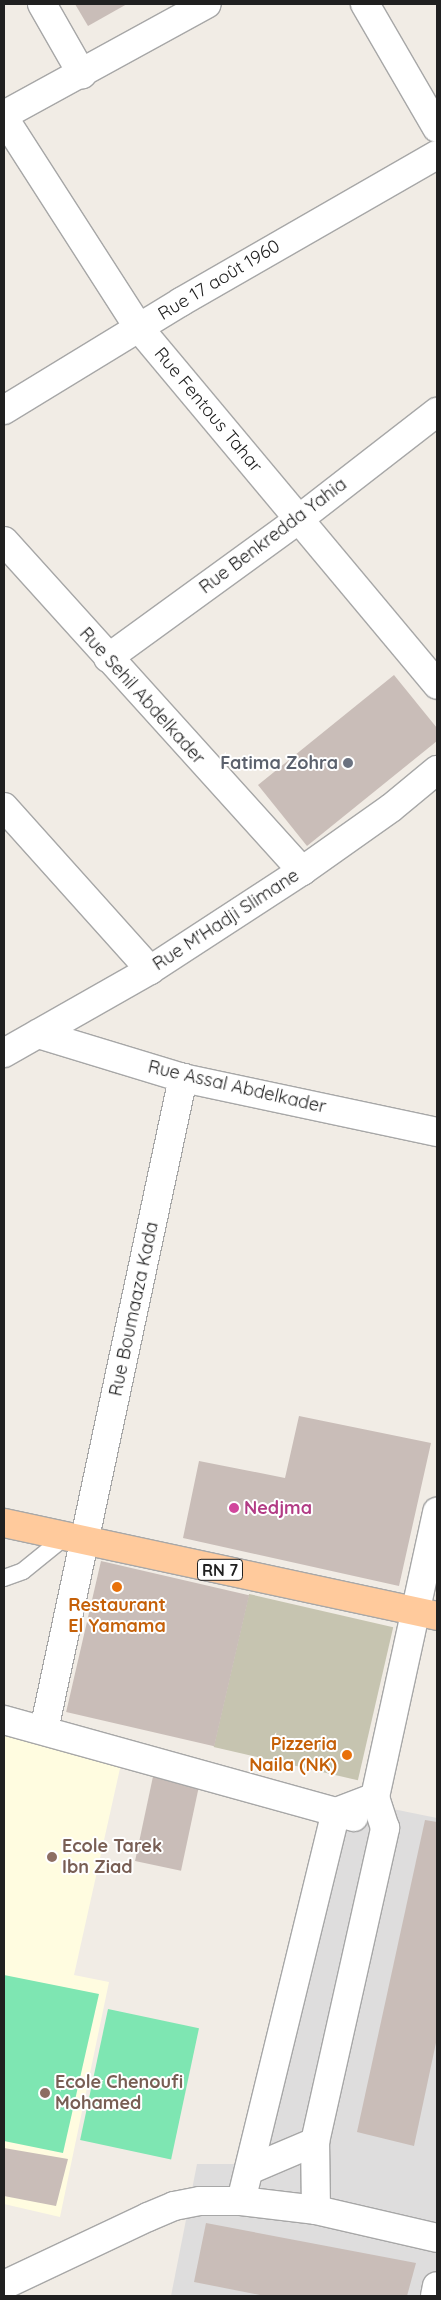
<!DOCTYPE html>
<html>
<head>
<meta charset="utf-8">
<style>
	body { margin:0 }
	#map { position:relative; width:441px; height:2300px; overflow:hidden; background:#f1ece5; font-family:Quicksand,sans-serif }
	div>[style] { position:absolute }
	[style*='--x'] { left:calc(var(--x)*1px); top:calc(var(--y)*1px); width:calc(var(--w)*1px); rotate:calc(var(--a)*1deg) }
	.residential>* { inset:0; background:#dedddd }
	.education>* { inset:0; background:#fffce0 }
	.construction>* { inset:0; background:#c6c4b0; transform-origin:0 0 }
	.pitch>* { inset:0; background:#7ee6b2; transform-origin:0 0 }
	.building>* { inset:0; background:#c9bdb8; transform-origin:0 0 }
	.roads { filter:drop-shadow(1px 0 #a7a7a7) drop-shadow(-1px 0 #a7a7a7) drop-shadow(0 1px #a7a7a7) drop-shadow(0 -1px #a7a7a7) }
	.service>* { height:16px; margin:-8px; padding:0 8px; transform-origin:8px; border-radius:8px; background:#fff }
	.minor>* { height:28px; margin:-14px; padding:0 14px; transform-origin:14px; border-radius:14px; background:#fff }
	.primary>* { height:28px; margin:-14px; padding:0 14px; transform-origin:14px; border-radius:14px; background:#ffca9c }
	.dots>* { width:14px; height:14px; translate:-50% -50%; box-sizing:border-box; border:2px solid #fff; border-radius:50% }
	span { translate:-50% -50%; white-space:nowrap; text-align:center; line-height:1.15; -webkit-text-stroke:4px #fff; paint-order:stroke }
	.shield-label span { padding:1px 4px; background:#fff; border:1px solid; border-radius:4px; -webkit-text-stroke-width:0 }
	.shield-label { font-size:16px; color:#202020; font-weight:700 }
	.street-label { font-size:18px; color:#202020 }
	.worship-label { font-size:18px; color:#5b616d; font-weight:700 }
	.right { translate:-100% -50%; text-align:right }
	.hotel-label { font-size:18px; color:#b23c85; font-weight:700 }
	.left { translate:0 -50%; text-align:left }
	.food-label { font-size:18px; color:#c56008; font-weight:700 }
	.education-label { font-size:18px; color:#785e54; font-weight:700 }
	.frame { position:absolute; inset:0; border:5px solid #202020; pointer-events:none }
</style>
</head>
<body>
<div id="map">
	<div class="residential">
		<div style="clip-path:polygon(334px 1797px,437px 1818px,437px 2296px,171px 2296px,197px 2164px,257px 2164px)"></div>
	</div>
	<div class="education">
		<div style="clip-path:polygon(4px 1729px,123px 1755px,74px 1975px,109px 1982px,60px 2217px,4px 2204px)"></div>
	</div>
	<div class="construction">
		<div style="left:249px;top:1594px;width:148px;height:157px;rotate:13deg"></div>
	</div>
	<div class="pitch">
		<div style="clip-path:polygon(4px 1975px,99px 1994px,63px 2153px,4px 2141px)"></div>
		<div style="left:108px;top:2009px;width:93px;height:134px;rotate:12deg"></div>
	</div>
	<div class="building">
		<div style="clip-path:polygon(75px 4px,127px 4px,88px 26px)"></div>
		<div style="clip-path:polygon(394px 675px,437px 728px,437px 741px,307px 846px,258px 785px)"></div>
		<div style="clip-path:polygon(299px 1416px,431px 1443px,399px 1586px,183px 1538px,199px 1461px,285px 1478px)"></div>
		<div style="left:101px;top:1561px;width:152px;height:155px;rotate:13deg"></div>
		<div style="left:155px;top:1767px;width:47px;height:96px;rotate:12deg"></div>
		<div style="clip-path:polygon(425px 1820px,437px 1822px,437px 2038px,414px 2146px,357px 2132px)"></div>
		<div style="clip-path:polygon(4px 2148px,68px 2159px,56px 2206px,4px 2196px)"></div>
		<div style="clip-path:polygon(206px 2223px,416px 2263px,407px 2296px,265px 2296px,194px 2282px)"></div>
	</div>
	<div class="roads">
		<div class="service">
			<div style="--x:4;--y:1578;--w:20;--a:-20"></div>
			<div style="--x:23;--y:1571;--w:54;--a:-39"></div>
		</div>
		<div class="minor">
			<div style="--x:42;--y:4;--w:81;--a:60.3"></div>
			<div style="--x:365;--y:4;--w:143;--a:59.9"></div>
			<div style="--x:4;--y:115;--w:231;--a:-28.7"></div>
			<div style="--x:4;--y:118;--w:250;--a:57.3"></div>
			<div style="--x:139;--y:328;--w:465;--a:50.1"></div>
			<div style="--x:4;--y:410;--w:207;--a:-31.4"></div>
			<div style="--x:181;--y:302;--w:295;--a:-29.9"></div>
			<div style="--x:4;--y:541;--w:445;--a:47.9"></div>
			<div style="--x:108;--y:658;--w:236;--a:-36"></div>
			<div style="--x:299;--y:519;--w:175;--a:-37.8"></div>
			<div style="--x:4;--y:807;--w:219;--a:48.1"></div>
			<div style="--x:38;--y:1034;--w:152;--a:16.9"></div>
			<div style="--x:183;--y:1078;--w:260;--a:12"></div>
			<div style="--x:4;--y:1053;--w:168;--a:-29.6"></div>
			<div style="--x:150;--y:970;--w:181;--a:-33.1"></div>
			<div style="--x:302;--y:871;--w:109;--a:-35.3"></div>
			<div style="--x:391;--y:808;--w:60;--a:-39.6"></div>
			<div style="--x:4;--y:1720;--w:363;--a:15.5"></div>
			<div style="--x:44;--y:1730;--w:667;--a:-77.97"></div>
			<div style="--x:249;--y:2170;--w:72;--a:-23"></div>
			<div style="--x:241;--y:2201;--w:400;--a:-76.3"></div>
			<div style="--x:336;--y:1812;--w:42;--a:-21"></div>
			<div style="--x:316;--y:2210;--w:68;--a:-90.8"></div>
			<div style="--x:315;--y:2142;--w:322;--a:-77.4"></div>
			<div style="--x:385;--y:1828;--w:33;--a:-108"></div>
			<div style="--x:375;--y:1797;--w:292;--a:-77.7"></div>
			<div style="--x:4;--y:2285;--w:159;--a:-25.3"></div>
			<div style="--x:148;--y:2217;--w:28;--a:-23"></div>
			<div style="--x:174;--y:2206;--w:26;--a:-11"></div>
			<div style="--x:200;--y:2201;--w:41;--a:0"></div>
			<div style="--x:241;--y:2201;--w:76;--a:6.8"></div>
			<div style="--x:316;--y:2210;--w:124;--a:13"></div>
			<div style="--x:435;--y:2296;--w:10;--a:-79"></div>
		</div>
		<div class="primary">
			<div style="--x:4;--y:1523;--w:443;--a:12.1"></div>
		</div>
	</div>
	<div class="dots">
		<div style="left:348px;top:763px;background:#6b7280"></div>
		<div style="left:234px;top:1508px;background:#d1479c"></div>
		<div style="left:117px;top:1587px;background:#e8710a"></div>
		<div style="left:347px;top:1755px;background:#e8710a"></div>
		<div style="left:52px;top:1857px;background:#8d6e63"></div>
		<div style="left:45px;top:2093px;background:#8d6e63"></div>
	</div>
	<div class="shield-label">
		<span style="left:220px;top:1570px">RN 7</span>
	</div>
	<div class="street-label">
		<span style="left:219px;top:280px;rotate:-31deg">Rue 17 août 1960</span>
		<span style="left:208px;top:410px;rotate:50deg">Rue Fentous Tahar</span>
		<span style="left:273px;top:536px;rotate:-37deg">Rue Benkredda Yahia</span>
		<span style="left:142px;top:696px;rotate:48deg">Rue Sehil Abdelkader</span>
		<span style="left:226px;top:920px;rotate:-33deg">Rue M'Hadji Slimane</span>
		<span style="left:237px;top:1087px;rotate:13deg">Rue Assal Abdelkader</span>
		<span style="left:134px;top:1309px;rotate:-78deg">Rue Boumaaza Kada</span>
	</div>
	<div class="worship-label">
		<span class="right" style="left:338px;top:763px">Fatima Zohra</span>
	</div>
	<div class="hotel-label">
		<span class="left" style="left:244px;top:1508px">Nedjma</span>
	</div>
	<div class="food-label">
		<span style="left:117px;top:1616px">Restaurant<br>El Yamama</span>
		<span class="right" style="left:337px;top:1755px">Pizzeria<br>Naila (NK)</span>
	</div>
	<div class="education-label">
		<span class="left" style="left:62px;top:1857px">Ecole Tarek<br>Ibn Ziad</span>
		<span class="left" style="left:55px;top:2093px">Ecole Chenoufi<br>Mohamed</span>
	</div>
	<div class="frame"></div>
</div>
</body>
</html>
